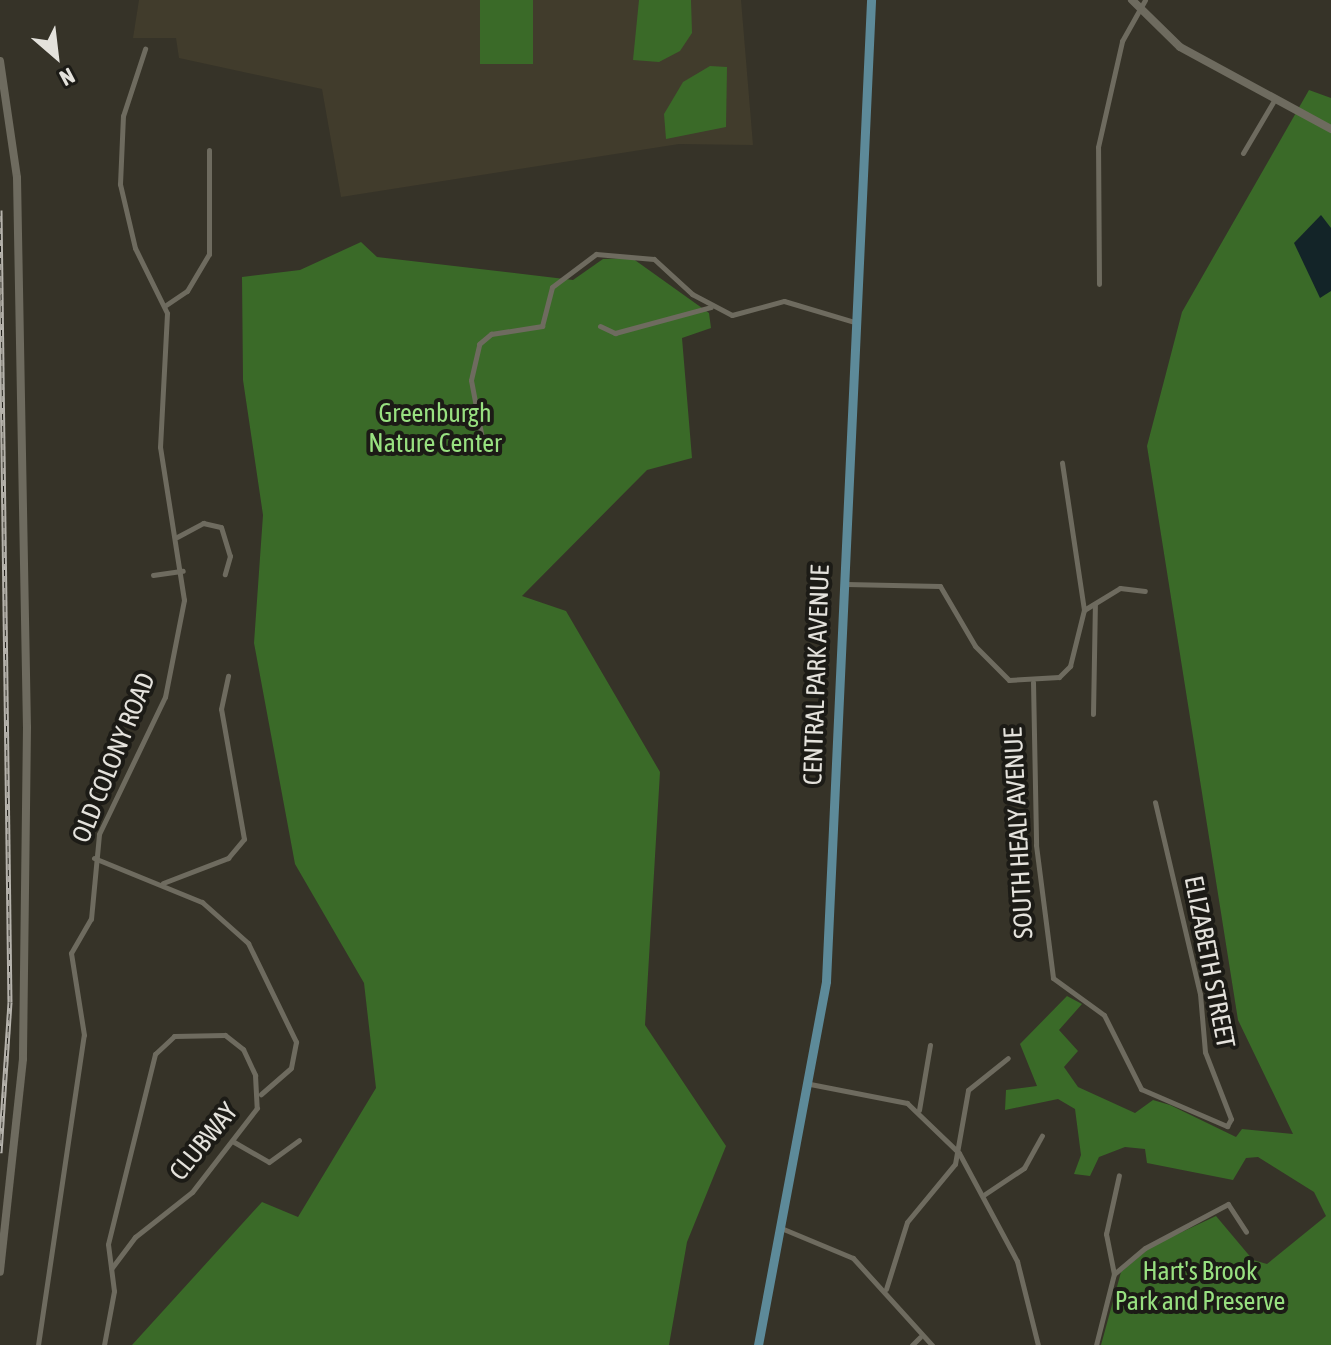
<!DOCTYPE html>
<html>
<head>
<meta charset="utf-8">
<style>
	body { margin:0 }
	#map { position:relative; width:1331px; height:1345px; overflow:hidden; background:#363328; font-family:"Asap Condensed",sans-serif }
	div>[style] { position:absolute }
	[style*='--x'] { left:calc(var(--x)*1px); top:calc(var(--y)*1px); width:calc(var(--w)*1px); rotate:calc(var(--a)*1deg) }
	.built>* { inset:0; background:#413c2c }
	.green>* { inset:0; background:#3a6a28; transform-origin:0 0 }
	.water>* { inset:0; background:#132428 }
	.street>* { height:5px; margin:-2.5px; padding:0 2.5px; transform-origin:2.5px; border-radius:2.5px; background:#6e6b5f }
	.secondary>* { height:8px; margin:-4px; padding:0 4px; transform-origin:4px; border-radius:4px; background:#6e6b5f }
	.primary>* { height:9px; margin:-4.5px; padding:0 4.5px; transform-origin:4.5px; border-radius:4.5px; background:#5d8a99 }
	.rail>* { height:5px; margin-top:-2.5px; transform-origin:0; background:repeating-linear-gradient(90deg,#1c1b16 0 6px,#b6b3ac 0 12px); box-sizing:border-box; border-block:2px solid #b6b3ac }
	span { translate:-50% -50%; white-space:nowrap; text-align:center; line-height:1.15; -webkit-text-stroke:8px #1c1b16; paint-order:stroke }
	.park-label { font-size:26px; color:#98e080 }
	.street-label { font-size:26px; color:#e4e2dc }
	.north { position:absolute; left:16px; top:16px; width:80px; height:80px; -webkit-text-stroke:6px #1c1b16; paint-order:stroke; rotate:152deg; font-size:22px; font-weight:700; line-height:32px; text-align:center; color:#e4e2dc }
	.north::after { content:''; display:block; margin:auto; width:28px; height:36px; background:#e4e2dc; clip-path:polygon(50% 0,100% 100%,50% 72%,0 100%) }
</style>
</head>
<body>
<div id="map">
	<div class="built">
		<div style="clip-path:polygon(139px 0,741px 0,753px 145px,679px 144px,341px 197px,322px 89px,179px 58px,176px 38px,133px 38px)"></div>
	</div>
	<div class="green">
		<div style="left:480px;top:0;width:53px;height:64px"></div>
		<div style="clip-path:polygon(639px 0,691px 0,692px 33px,680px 51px,659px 62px,633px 60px)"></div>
		<div style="clip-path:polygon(710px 66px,727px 67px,726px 127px,666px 139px,664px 114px,683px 82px)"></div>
		<div style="clip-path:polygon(1309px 90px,1331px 98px,1331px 1345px,1101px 1345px,1121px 1272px,1152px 1246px,1216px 1216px,1253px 1260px,1267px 1264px,1326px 1216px,1314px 1192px,1258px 1157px,1246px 1158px,1233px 1180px,1147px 1163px,1145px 1149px,1125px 1147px,1099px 1157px,1090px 1176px,1074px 1174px,1081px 1155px,1075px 1109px,1058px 1099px,1005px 1110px,1006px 1090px,1037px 1086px,1020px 1044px,1067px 996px,1082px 1004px,1059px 1030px,1078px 1051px,1064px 1067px,1078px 1087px,1135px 1113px,1153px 1100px,1170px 1105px,1236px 1137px,1242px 1129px,1293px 1134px,1238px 1020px,1147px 446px,1182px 312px)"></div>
		<div style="clip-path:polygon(361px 242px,377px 257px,573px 280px,603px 259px,632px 258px,709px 313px,711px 328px,682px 338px,692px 458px,647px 470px,522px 596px,566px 611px,660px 772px,645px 1025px,726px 1146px,687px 1242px,669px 1345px,132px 1345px,262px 1202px,298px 1217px,376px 1088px,364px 983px,295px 864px,254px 643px,263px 515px,243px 380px,242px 277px,300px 270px)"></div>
	</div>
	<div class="water">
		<div style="clip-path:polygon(1321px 215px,1331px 228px,1331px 291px,1320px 298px,1294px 243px)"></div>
	</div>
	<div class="street">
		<div style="--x:1243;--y:153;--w:59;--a:-59.5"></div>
		<div style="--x:1099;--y:284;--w:137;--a:-90.4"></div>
		<div style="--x:1098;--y:147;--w:109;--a:-77.2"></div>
		<div style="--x:1122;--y:41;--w:47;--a:-60.7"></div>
		<div style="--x:166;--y:305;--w:25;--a:-34"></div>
		<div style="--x:187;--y:291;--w:43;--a:-59.3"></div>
		<div style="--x:209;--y:254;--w:104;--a:-90"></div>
		<div style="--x:600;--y:326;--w:17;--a:25"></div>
		<div style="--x:615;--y:333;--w:99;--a:-15.2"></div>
		<div style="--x:484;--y:449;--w:70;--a:-100.7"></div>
		<div style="--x:471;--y:380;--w:37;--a:-77"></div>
		<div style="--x:479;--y:344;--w:16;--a:-40"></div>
		<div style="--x:491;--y:334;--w:52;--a:-8.9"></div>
		<div style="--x:542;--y:326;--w:40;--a:-75.6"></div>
		<div style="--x:552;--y:287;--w:55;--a:-36.9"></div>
		<div style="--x:596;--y:254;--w:58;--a:4.9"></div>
		<div style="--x:654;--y:259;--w:52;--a:42.6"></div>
		<div style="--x:692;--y:294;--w:45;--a:27.7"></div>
		<div style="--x:732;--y:315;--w:54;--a:-15.1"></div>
		<div style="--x:784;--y:301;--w:73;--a:16.7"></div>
		<div style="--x:177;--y:537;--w:30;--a:-28"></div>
		<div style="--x:203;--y:523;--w:18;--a:13"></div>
		<div style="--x:221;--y:527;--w:30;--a:73"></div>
		<div style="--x:230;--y:556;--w:19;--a:106"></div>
		<div style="--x:153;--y:575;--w:30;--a:-8"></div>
		<div style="--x:846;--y:584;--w:94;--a:1.2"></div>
		<div style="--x:940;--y:586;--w:69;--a:59.7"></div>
		<div style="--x:975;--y:646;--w:48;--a:45"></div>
		<div style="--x:1009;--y:680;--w:50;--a:-3.4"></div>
		<div style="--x:1059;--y:677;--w:16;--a:-45"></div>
		<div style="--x:1070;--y:666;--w:58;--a:-76"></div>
		<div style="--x:1084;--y:610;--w:149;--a:-98.5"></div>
		<div style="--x:1084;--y:610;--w:42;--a:-31.4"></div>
		<div style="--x:1120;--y:588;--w:25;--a:7"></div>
		<div style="--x:1033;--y:682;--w:163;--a:88.9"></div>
		<div style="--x:1036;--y:845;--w:134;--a:82.7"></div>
		<div style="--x:1053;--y:978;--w:63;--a:36"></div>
		<div style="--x:1104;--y:1015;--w:83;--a:63.4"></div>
		<div style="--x:1141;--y:1089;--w:94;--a:23.3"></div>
		<div style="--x:1227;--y:1126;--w:8;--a:-60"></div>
		<div style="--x:1231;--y:1119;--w:72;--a:-111.2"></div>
		<div style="--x:1205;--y:1052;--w:58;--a:-94.9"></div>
		<div style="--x:1200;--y:994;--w:197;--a:-103.2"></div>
		<div style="--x:1093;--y:714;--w:110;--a:-89"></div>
		<div style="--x:94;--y:858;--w:117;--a:22.2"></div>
		<div style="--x:202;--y:902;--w:62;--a:41.7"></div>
		<div style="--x:248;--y:943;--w:110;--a:64.1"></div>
		<div style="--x:296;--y:1042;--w:26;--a:101"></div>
		<div style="--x:291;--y:1068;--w:40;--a:139"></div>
		<div style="--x:163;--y:883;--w:70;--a:-21"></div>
		<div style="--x:228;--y:858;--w:25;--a:-50"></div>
		<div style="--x:244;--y:839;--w:132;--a:-100"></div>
		<div style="--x:221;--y:709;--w:34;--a:-78"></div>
		<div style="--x:810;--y:1084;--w:99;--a:11.1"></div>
		<div style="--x:907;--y:1103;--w:72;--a:43.9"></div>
		<div style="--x:959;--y:1153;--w:123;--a:61.8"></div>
		<div style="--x:1017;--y:1261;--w:87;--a:76"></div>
		<div style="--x:919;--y:1110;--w:66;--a:-80.4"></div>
		<div style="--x:234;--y:1142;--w:40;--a:29.7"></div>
		<div style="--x:269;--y:1162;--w:37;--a:-36"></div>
		<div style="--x:985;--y:1194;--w:47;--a:-33.7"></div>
		<div style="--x:1024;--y:1168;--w:37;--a:-61"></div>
		<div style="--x:781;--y:1228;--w:78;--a:22.6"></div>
		<div style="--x:853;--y:1258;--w:118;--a:47.8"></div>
		<div style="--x:1114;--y:1274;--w:41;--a:-101.3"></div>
		<div style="--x:1106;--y:1234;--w:60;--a:-77.6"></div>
		<div style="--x:886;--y:1289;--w:70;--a:-72.6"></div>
		<div style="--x:907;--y:1222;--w:75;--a:-50.4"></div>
		<div style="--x:955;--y:1164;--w:75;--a:-80"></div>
		<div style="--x:968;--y:1090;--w:51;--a:-38.7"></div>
		<div style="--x:38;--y:1345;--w:313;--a:-81.6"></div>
		<div style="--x:84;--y:1035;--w:83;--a:-99"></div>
		<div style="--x:71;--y:953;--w:39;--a:-60"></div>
		<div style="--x:91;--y:919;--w:85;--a:-84.6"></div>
		<div style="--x:99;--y:834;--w:152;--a:-64.3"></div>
		<div style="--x:165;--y:697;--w:99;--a:-78.9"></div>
		<div style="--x:184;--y:600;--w:155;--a:-98.9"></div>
		<div style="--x:160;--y:447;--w:134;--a:-87"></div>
		<div style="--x:167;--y:313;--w:72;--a:-116.2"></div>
		<div style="--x:135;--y:248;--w:66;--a:-103.2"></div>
		<div style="--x:120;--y:184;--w:68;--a:-87.5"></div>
		<div style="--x:123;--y:116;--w:71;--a:-71.8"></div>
		<div style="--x:104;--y:1345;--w:55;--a:-79.5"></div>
		<div style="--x:114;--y:1291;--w:47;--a:-97.3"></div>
		<div style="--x:108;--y:1244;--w:196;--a:-76.1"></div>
		<div style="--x:155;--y:1054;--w:26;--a:-43"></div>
		<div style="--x:174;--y:1036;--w:51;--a:-1.1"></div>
		<div style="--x:225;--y:1035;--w:23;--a:38"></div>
		<div style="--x:243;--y:1049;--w:29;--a:65"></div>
		<div style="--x:255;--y:1075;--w:33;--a:87"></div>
		<div style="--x:257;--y:1108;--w:106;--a:127.7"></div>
		<div style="--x:192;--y:1192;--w:73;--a:141.7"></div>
		<div style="--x:135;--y:1237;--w:39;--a:127"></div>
		<div style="--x:912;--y:1345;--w:11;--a:-45"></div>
		<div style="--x:1096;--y:1345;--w:73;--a:-75.8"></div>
		<div style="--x:1114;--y:1274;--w:40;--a:-40"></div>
		<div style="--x:1145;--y:1248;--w:94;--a:-27.9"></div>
		<div style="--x:1228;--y:1204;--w:33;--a:57"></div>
	</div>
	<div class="secondary">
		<div style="--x:1132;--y:0;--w:67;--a:44.4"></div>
		<div style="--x:1180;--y:47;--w:172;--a:28.5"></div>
		<div style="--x:0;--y:61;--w:118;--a:81.7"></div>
		<div style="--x:17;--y:178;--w:549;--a:88.96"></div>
		<div style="--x:27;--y:727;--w:332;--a:90.7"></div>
		<div style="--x:23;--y:1059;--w:214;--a:96.2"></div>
	</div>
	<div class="primary">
		<div style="--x:758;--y:1345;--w:370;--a:-79.4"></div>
		<div style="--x:826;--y:981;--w:982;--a:-87.37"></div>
	</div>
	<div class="rail">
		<div style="--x:0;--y:210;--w:792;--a:89.28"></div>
		<div style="--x:10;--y:1002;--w:151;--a:93.8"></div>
	</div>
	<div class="park-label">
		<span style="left:435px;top:429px">Greenburgh<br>Nature Center</span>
		<span style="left:1200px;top:1287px">Hart's Brook<br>Park and Preserve</span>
	</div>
	<div class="street-label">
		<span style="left:817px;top:675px;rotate:-88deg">CENTRAL PARK AVENUE</span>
		<span style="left:114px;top:758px;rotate:-68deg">OLD COLONY ROAD</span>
		<span style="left:1019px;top:833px;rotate:-93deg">SOUTH HEALY AVENUE</span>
		<span style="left:1209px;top:962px;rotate:79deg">ELIZABETH STREET</span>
		<span style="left:204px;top:1142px;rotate:-51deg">CLUBWAY</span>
	</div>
	<div class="north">N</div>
</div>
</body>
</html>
